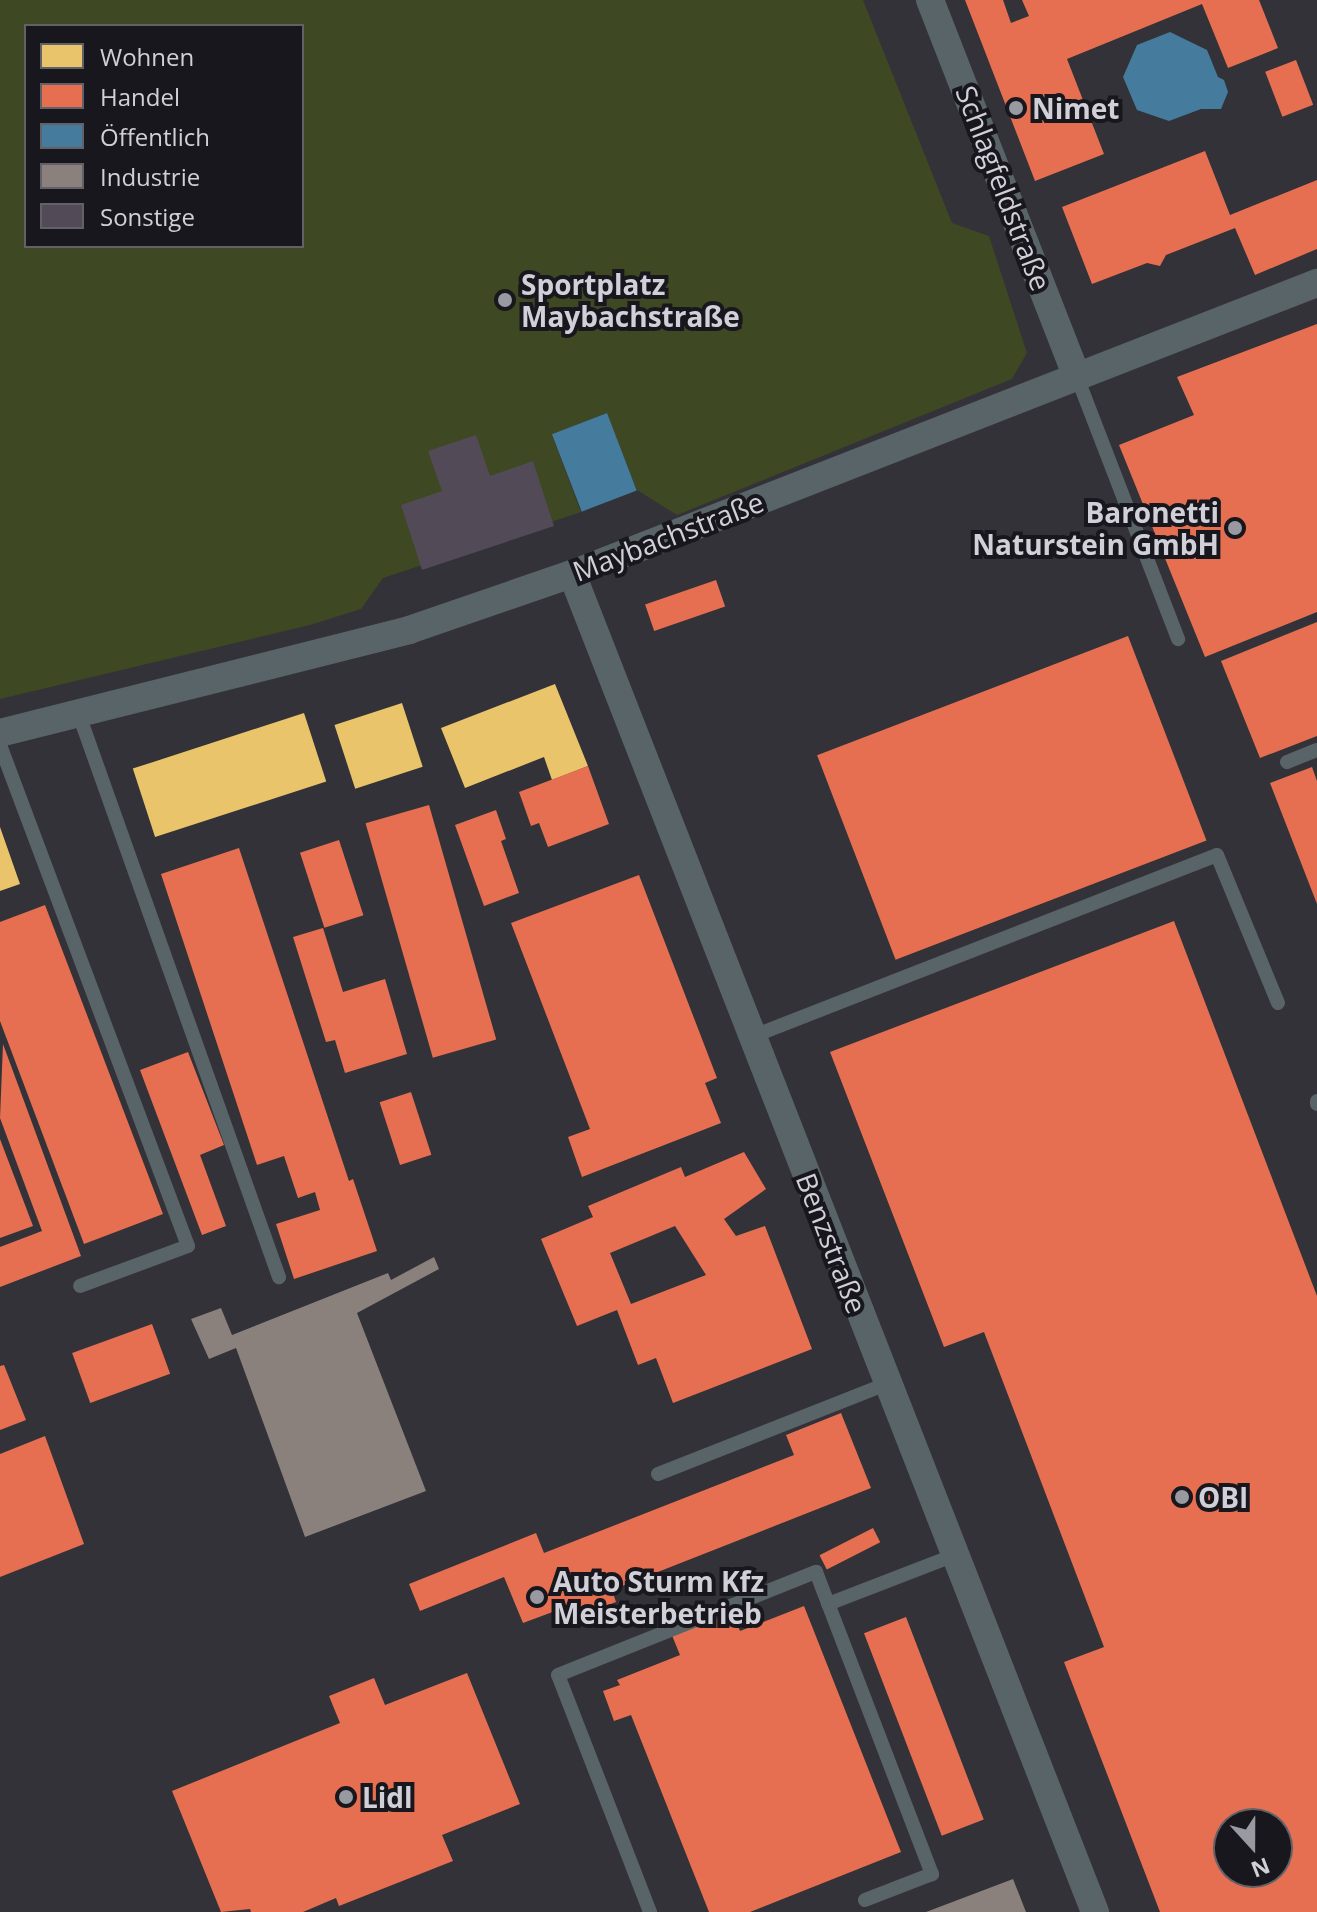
<!DOCTYPE html>
<html>
<head>
<meta charset="utf-8">
<style>
	body { margin:0 }
	#map { position:relative; width:1317px; height:1912px; overflow:hidden; background:#323238; font-family:"Open Sans",sans-serif }
	div>[style] { position:absolute }
	[style*='--x'] { left:calc(var(--x)*1px); top:calc(var(--y)*1px); width:calc(var(--w)*1px); rotate:calc(var(--a)*1deg) }
	.green>* { inset:0; background:#3e4822 }
	.homes>* { inset:0; background:#e9c46a; transform-origin:0 0 }
	.shops>* { inset:0; background:#e76f51; transform-origin:0 0 }
	.public>* { inset:0; background:#457b9d; transform-origin:0 0 }
	.industry>* { inset:0; background:#8a817c }
	.building>* { inset:0; background:#524a57 }
	.lane>* { height:14px; margin:-7px; padding:0 7px; transform-origin:7px; border-radius:7px; background:#596468 }
	.street>* { height:28px; margin:-14px; padding:0 14px; transform-origin:14px; border-radius:14px; background:#596468 }
	.dots>* { width:22px; height:22px; translate:-50% -50%; box-sizing:border-box; border:4px solid #18171d; border-radius:50% }
	span { translate:-50% -50%; white-space:nowrap; text-align:center; line-height:1.15; -webkit-text-stroke:8px #18171d; paint-order:stroke }
	.poi-label { font-size:28px; color:#d1d0d9; font-weight:700 }
	.left { translate:0 -50%; text-align:left }
	.right { translate:-100% -50%; text-align:right }
	.street-label { font-size:28px; color:#d1d0d9 }
	.legend { position:absolute; left:24px; top:24px; width:280px; height:224px; box-sizing:border-box; background:#18171d; border:2px solid #626168; margin:0; padding:10px 14px; list-style:none; font-size:24px; color:#d1d0d9 }
	.legend li { display:flex; align-items:center; gap:16px; height:40px }
	.legend b { width:40px; border:2px solid #626168 }
	.north { position:absolute; left:1213px; top:1808px; width:80px; height:80px; box-sizing:border-box; background:#18171d; border:2px solid #626168; border-radius:50%; rotate:159deg; font-size:22px; font-weight:700; line-height:32px; text-align:center; color:#d1d0d9 }
	.north::after { content:''; display:block; margin:auto; width:28px; height:36px; background:#9999a1; clip-path:polygon(50% 0,100% 100%,50% 72%,0 100%) }
</style>
</head>
<body>
<div id="map">
	<div class="green">
		<div style="clip-path:polygon(evenodd,0 0,863px 0,952px 223px,989px 236px,1027px 353px,1012px 379px,677px 515px,637px 490px,606px 413px,552px 435px,581px 512px,383px 578px,361px 609px,310px 625px,0 699px,0 0,26px 26px,302px 26px,302px 246px,26px 246px,26px 26px)"></div>
	</div>
	<div class="homes">
		<div style="clip-path:polygon(555px 684px,588px 766px,552px 780px,544px 757px,465px 788px,441px 728px)"></div>
		<div style="left:402px;top:703px;width:67px;height:71px;rotate:72deg"></div>
		<div style="left:304px;top:713px;width:72px;height:180px;rotate:72deg"></div>
		<div style="clip-path:polygon(0 827px,20px 884px,0 891px)"></div>
	</div>
	<div class="shops">
		<div style="clip-path:polygon(965px 0,1003px 0,1011px 23px,1029px 16px,1022px 0,1259px 0,1278px 48px,1228px 68px,1202px 4px,1067px 59px,1104px 154px,1035px 181px)"></div>
		<div style="left:1296px;top:60px;width:48px;height:33px;rotate:69deg"></div>
		<div style="clip-path:polygon(1205px 151px,1230px 215px,1317px 180px,1317px 249px,1255px 275px,1235px 228px,1166px 255px,1160px 266px,1147px 263px,1092px 284px,1062px 207px)"></div>
		<div style="clip-path:polygon(1317px 324px,1317px 612px,1205px 657px,1119px 445px,1194px 415px,1177px 377px)"></div>
		<div style="left:716px;top:580px;width:28px;height:75px;rotate:71deg"></div>
		<div style="clip-path:polygon(1317px 622px,1317px 736px,1260px 758px,1221px 661px)"></div>
		<div style="left:1128px;top:636px;width:219px;height:333px;rotate:69deg"></div>
		<div style="clip-path:polygon(588px 766px,609px 824px,548px 847px,539px 823px,531px 826px,519px 792px)"></div>
		<div style="clip-path:polygon(1312px 767px,1317px 781px,1317px 904px,1270px 783px)"></div>
		<div style="left:429px;top:805px;width:244px;height:66px;rotate:74deg"></div>
		<div style="clip-path:polygon(496px 810px,506px 839px,501px 841px,519px 893px,484px 906px,455px 825px)"></div>
		<div style="left:339px;top:840px;width:79px;height:41px;rotate:72deg"></div>
		<div style="clip-path:polygon(239px 848px,349px 1181px,353px 1179px,377px 1251px,294px 1279px,276px 1224px,320px 1210px,315px 1192px,298px 1198px,284px 1156px,257px 1165px,161px 874px)"></div>
		<div style="clip-path:polygon(639px 875px,717px 1078px,705px 1083px,721px 1123px,582px 1177px,568px 1137px,590px 1129px,511px 923px)"></div>
		<div style="clip-path:polygon(45px 905px,163px 1214px,84px 1244px,0 1021px,0 922px)"></div>
		<div style="clip-path:polygon(evenodd,1174px 921px,1317px 1296px,1317px 1912px,1160px 1912px,1064px 1662px,1104px 1647px,984px 1332px,944px 1347px,830px 1052px,1174px 921px,1229px 1824px,1277px 1824px,1277px 1872px,1229px 1872px,1229px 1824px)"></div>
		<div style="clip-path:polygon(323px 928px,343px 992px,385px 979px,407px 1054px,345px 1073px,335px 1040px,326px 1042px,293px 937px)"></div>
		<div style="clip-path:polygon(3px 1044px,81px 1256px,0 1287px,0 1247px,42px 1231px,0 1118px)"></div>
		<div style="clip-path:polygon(188px 1052px,224px 1145px,200px 1155px,226px 1226px,202px 1235px,140px 1070px)"></div>
		<div style="left:411px;top:1092px;width:66px;height:33px;rotate:72deg"></div>
		<div style="clip-path:polygon(0 1139px,33px 1226px,0 1238px)"></div>
		<div style="clip-path:polygon(evenodd,744px 1152px,766px 1189px,724px 1219px,736px 1236px,765px 1226px,812px 1349px,673px 1403px,656px 1358px,638px 1365px,617px 1310px,577px 1326px,541px 1239px,593px 1217px,588px 1206px,681px 1167px,685px 1177px,744px 1152px,675px 1226px,706px 1275px,631px 1304px,610px 1253px,675px 1226px)"></div>
		<div style="left:152px;top:1324px;width:53px;height:85px;rotate:70deg"></div>
		<div style="clip-path:polygon(4px 1365px,26px 1420px,0 1430px,0 1366px)"></div>
		<div style="clip-path:polygon(841px 1413px,871px 1488px,612px 1590px,616px 1602px,571px 1619px,566px 1607px,523px 1623px,504px 1577px,420px 1611px,409px 1584px,536px 1533px,544px 1553px,794px 1455px,786px 1435px)"></div>
		<div style="clip-path:polygon(45px 1436px,84px 1544px,0 1577px,0 1454px)"></div>
		<div style="left:873px;top:1528px;width:16px;height:60px;rotate:63deg"></div>
		<div style="clip-path:polygon(804px 1606px,901px 1852px,750px 1912px,709px 1912px,631px 1715px,614px 1721px,603px 1691px,620px 1685px,617px 1680px,680px 1655px,671px 1633px,731px 1609px,740px 1631px)"></div>
		<div style="left:906px;top:1617px;width:217px;height:45px;rotate:69deg"></div>
		<div style="clip-path:polygon(467px 1673px,520px 1804px,442px 1835px,453px 1861px,339px 1906px,336px 1898px,303px 1912px,251px 1912px,250px 1909px,221px 1912px,172px 1791px,340px 1723px,329px 1696px,374px 1678px,385px 1705px)"></div>
	</div>
	<div class="public">
		<div style="clip-path:polygon(1170px 32px,1207px 50px,1218px 77px,1224px 80px,1228px 92px,1221px 109px,1201px 109px,1169px 121px,1137px 110px,1123px 77px,1137px 45px)"></div>
		<div style="left:607px;top:413px;width:83px;height:59px;rotate:69deg"></div>
	</div>
	<div class="industry">
		<div style="clip-path:polygon(434px 1257px,439px 1269px,357px 1313px,426px 1491px,305px 1537px,236px 1348px,209px 1359px,191px 1319px,221px 1308px,232px 1335px,388px 1273px,391px 1280px)"></div>
		<div style="clip-path:polygon(1013px 1879px,1026px 1912px,926px 1912px)"></div>
	</div>
	<div class="building">
		<div style="clip-path:polygon(476px 435px,490px 476px,533px 461px,554px 526px,422px 570px,401px 505px,442px 491px,428px 451px)"></div>
	</div>
	<div class="lane">
		<div style="--x:1077;--y:377;--w:281;--a:68.9"></div>
		<div style="--x:78;--y:712;--w:600;--a:70.42"></div>
		<div style="--x:0;--y:745;--w:535;--a:69.43"></div>
		<div style="--x:188;--y:1246;--w:115;--a:159.7"></div>
		<div style="--x:1287;--y:762;--w:32;--a:-22"></div>
		<div style="--x:751;--y:1037;--w:500;--a:-21.33"></div>
		<div style="--x:1217;--y:855;--w:160;--a:67.6"></div>
		<div style="--x:1317;--y:1101;--w:3;--a:90"></div>
		<div style="--x:658;--y:1474;--w:246;--a:-21.5"></div>
		<div style="--x:828;--y:1604;--w:136;--a:-21.1"></div>
		<div style="--x:650;--y:1912;--w:254;--a:-111.2"></div>
		<div style="--x:558;--y:1675;--w:278;--a:-21.8"></div>
		<div style="--x:816;--y:1572;--w:324;--a:69"></div>
		<div style="--x:932;--y:1874;--w:72;--a:158.8"></div>
	</div>
	<div class="street">
		<div style="--x:930;--y:0;--w:405;--a:68.7"></div>
		<div style="--x:572;--y:574;--w:1437;--a:68.65"></div>
		<div style="--x:0;--y:733;--w:422;--a:-14.1"></div>
		<div style="--x:409;--y:630;--w:172;--a:-19"></div>
		<div style="--x:572;--y:574;--w:800;--a:-21.34"></div>
	</div>
	<div class="dots">
		<div style="left:1016px;top:108px;background:#9999a1"></div>
		<div style="left:505px;top:300px;background:#9999a1"></div>
		<div style="left:1235px;top:528px;background:#9999a1"></div>
		<div style="left:1182px;top:1497px;background:#9999a1"></div>
		<div style="left:537px;top:1597px;background:#9999a1"></div>
		<div style="left:346px;top:1797px;background:#9999a1"></div>
	</div>
	<div class="poi-label">
		<span class="left" style="left:1032px;top:108px">Nimet</span>
		<span class="left" style="left:521px;top:300px">Sportplatz<br>Maybachstraße</span>
		<span class="right" style="left:1219px;top:528px">Baronetti<br>Naturstein GmbH</span>
		<span class="left" style="left:1198px;top:1497px">OBI</span>
		<span class="left" style="left:553px;top:1597px">Auto Sturm Kfz<br>Meisterbetrieb</span>
		<span class="left" style="left:362px;top:1797px">Lidl</span>
	</div>
	<div class="street-label">
		<span style="left:1004px;top:188px;rotate:69deg">Schlagfeldstraße</span>
		<span style="left:668px;top:536px;rotate:-21deg">Maybachstraße</span>
		<span style="left:832px;top:1243px;rotate:69deg">Benzstraße</span>
	</div>
	<ul class="legend">
	<li><b style="height:22px;background:#e9c46a"></b>Wohnen</li>
	<li><b style="height:22px;background:#e76f51"></b>Handel</li>
	<li><b style="height:22px;background:#457b9d"></b>Öffentlich</li>
	<li><b style="height:22px;background:#8a817c"></b>Industrie</li>
	<li><b style="height:22px;background:#524a57"></b>Sonstige</li>
	</ul>
	<div class="north">N</div>
</div>
</body>
</html>
